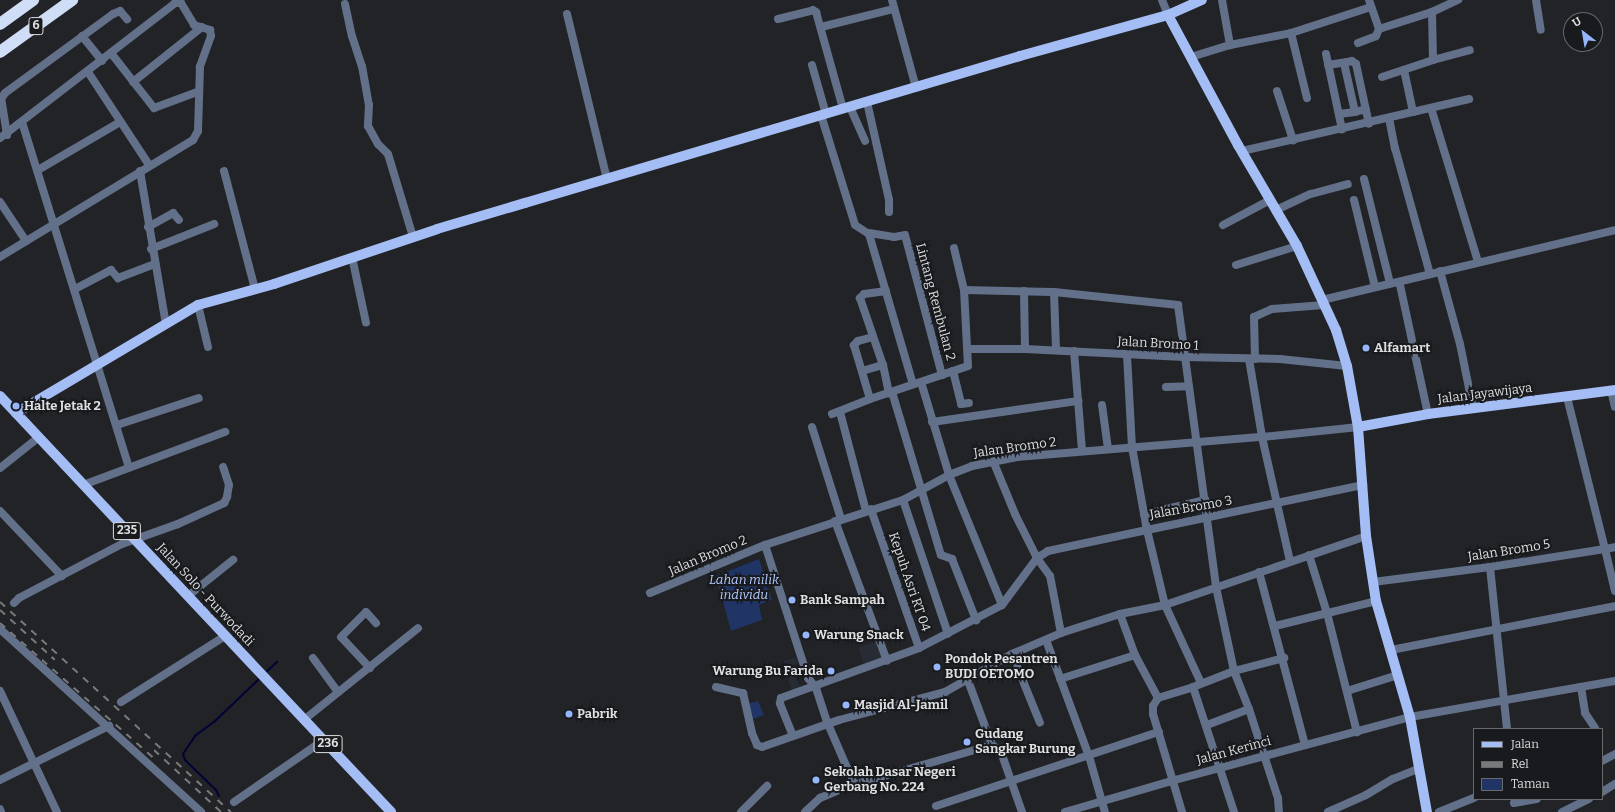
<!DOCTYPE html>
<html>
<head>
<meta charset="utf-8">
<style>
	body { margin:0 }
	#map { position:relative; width:1615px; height:812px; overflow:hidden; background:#212326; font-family:Bitter,serif }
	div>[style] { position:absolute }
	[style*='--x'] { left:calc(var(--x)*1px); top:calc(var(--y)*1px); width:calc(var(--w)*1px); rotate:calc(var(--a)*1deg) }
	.built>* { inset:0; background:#272b34; transform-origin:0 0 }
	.green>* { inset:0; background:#203566 }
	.stream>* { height:2px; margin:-1px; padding:0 1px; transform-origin:1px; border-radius:1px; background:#000335 }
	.minor>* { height:8px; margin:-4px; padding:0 4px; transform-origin:4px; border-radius:4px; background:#63708a }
	.major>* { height:10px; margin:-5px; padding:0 5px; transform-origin:5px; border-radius:5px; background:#a4bdf4 }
	.highway>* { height:12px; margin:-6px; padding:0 6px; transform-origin:6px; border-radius:6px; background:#d0ddf7 }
	.rail>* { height:2px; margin-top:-1px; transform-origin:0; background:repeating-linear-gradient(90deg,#787a7c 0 7px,transparent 0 14px) }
	.dots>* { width:11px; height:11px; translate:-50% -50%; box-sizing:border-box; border:2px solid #181a1d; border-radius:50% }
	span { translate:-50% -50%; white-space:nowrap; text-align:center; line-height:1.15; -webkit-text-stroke:4px #181a1d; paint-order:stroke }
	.shield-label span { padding:1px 3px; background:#181a1d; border:1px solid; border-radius:3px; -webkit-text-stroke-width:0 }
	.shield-label { font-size:12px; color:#dedfe1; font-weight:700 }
	.street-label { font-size:13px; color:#dedfe1 }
	.poi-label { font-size:13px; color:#dedfe1; font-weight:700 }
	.left { translate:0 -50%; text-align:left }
	.right { translate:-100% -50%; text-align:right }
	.park-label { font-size:13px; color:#b1c9fc; font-style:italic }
	.legend { position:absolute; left:1473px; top:728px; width:130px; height:72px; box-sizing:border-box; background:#181a1d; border:1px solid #67696b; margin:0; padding:5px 7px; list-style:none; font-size:12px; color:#dedfe1 }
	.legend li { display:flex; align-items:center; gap:8px; height:20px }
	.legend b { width:20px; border:1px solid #67696b }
	.north { position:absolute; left:1563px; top:12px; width:40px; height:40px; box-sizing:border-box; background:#181a1d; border:1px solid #67696b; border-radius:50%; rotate:329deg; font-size:11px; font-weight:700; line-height:16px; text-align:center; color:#dedfe1 }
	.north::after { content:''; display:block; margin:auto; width:14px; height:18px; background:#95b6fd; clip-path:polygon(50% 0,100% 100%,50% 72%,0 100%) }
</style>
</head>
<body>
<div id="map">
	<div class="built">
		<div style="left:876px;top:641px;width:20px;height:19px;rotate:70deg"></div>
		<div style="clip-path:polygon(796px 658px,801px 675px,796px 679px,801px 688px,792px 691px,782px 661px)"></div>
	</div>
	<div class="green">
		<div style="clip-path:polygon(759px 559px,772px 600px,759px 605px,762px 620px,731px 631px,716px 576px)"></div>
		<div style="clip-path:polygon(758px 701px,764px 715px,750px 720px,747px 704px)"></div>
	</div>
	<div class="stream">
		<div style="--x:264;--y:674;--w:18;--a:-43"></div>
		<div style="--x:219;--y:796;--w:7;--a:-117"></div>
		<div style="--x:216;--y:790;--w:43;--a:-135.9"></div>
		<div style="--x:185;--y:760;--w:6;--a:-108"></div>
		<div style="--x:183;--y:754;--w:23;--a:-56"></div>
		<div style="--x:196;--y:735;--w:24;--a:-36"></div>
		<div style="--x:215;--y:721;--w:62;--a:-43.7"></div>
	</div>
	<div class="minor">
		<div style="--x:892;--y:0;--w:91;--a:74.7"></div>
		<div style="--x:1162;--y:0;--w:16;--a:68"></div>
		<div style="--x:1222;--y:0;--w:46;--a:79.9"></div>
		<div style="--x:1369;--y:0;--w:31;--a:71"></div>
		<div style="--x:1379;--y:29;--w:56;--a:-17.8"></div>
		<div style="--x:1432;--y:12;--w:29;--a:-25"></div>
		<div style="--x:1536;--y:0;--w:30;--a:81"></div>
		<div style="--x:345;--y:4;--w:33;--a:78"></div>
		<div style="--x:352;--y:36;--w:32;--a:72"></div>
		<div style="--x:362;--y:66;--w:40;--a:80"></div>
		<div style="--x:369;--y:105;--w:21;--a:93"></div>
		<div style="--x:368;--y:126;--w:21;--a:61"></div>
		<div style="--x:378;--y:144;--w:14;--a:45"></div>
		<div style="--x:388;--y:154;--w:87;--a:73.2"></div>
		<div style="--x:1432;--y:12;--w:48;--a:88.8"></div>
		<div style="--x:1433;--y:60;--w:38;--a:-15"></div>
		<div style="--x:567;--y:14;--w:170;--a:76.4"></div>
		<div style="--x:778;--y:19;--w:36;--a:-14"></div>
		<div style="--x:813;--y:10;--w:4;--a:34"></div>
		<div style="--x:816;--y:12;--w:101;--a:74.4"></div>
		<div style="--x:821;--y:27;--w:75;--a:-13.9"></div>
		<div style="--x:1291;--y:33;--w:67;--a:76.2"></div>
		<div style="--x:82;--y:36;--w:32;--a:51"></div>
		<div style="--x:1358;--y:43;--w:19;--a:-21"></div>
		<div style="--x:1376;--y:36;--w:8;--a:-67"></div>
		<div style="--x:111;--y:53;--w:70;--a:52"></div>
		<div style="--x:154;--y:108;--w:46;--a:-20.4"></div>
		<div style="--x:1326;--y:54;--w:77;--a:78"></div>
		<div style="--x:1191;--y:57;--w:41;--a:-17.1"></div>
		<div style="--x:1230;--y:45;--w:62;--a:-11.1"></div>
		<div style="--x:1291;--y:33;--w:84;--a:-18"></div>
		<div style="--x:1344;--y:63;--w:50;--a:77.3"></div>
		<div style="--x:1355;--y:112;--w:11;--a:-15"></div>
		<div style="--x:812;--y:65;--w:51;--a:74.1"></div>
		<div style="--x:1328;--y:65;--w:24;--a:-9"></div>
		<div style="--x:1352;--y:61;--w:5;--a:37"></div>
		<div style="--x:1356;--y:64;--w:61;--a:77.8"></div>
		<div style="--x:1404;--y:70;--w:43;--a:77.9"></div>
		<div style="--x:88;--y:72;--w:111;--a:56.7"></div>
		<div style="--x:1382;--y:77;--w:54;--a:-18.4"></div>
		<div style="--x:133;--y:82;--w:88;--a:-38.6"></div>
		<div style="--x:1277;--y:91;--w:52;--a:71.9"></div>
		<div style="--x:867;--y:102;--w:100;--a:77.3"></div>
		<div style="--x:889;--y:200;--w:12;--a:90"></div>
		<div style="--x:850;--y:107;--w:37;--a:66"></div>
		<div style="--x:1431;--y:108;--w:161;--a:73"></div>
		<div style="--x:1339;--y:114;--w:16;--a:-7"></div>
		<div style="--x:821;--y:115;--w:115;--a:72.8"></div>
		<div style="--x:855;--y:225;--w:17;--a:33"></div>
		<div style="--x:869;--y:234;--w:156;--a:73.7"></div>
		<div style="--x:1389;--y:118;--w:31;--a:79"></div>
		<div style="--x:1395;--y:148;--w:131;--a:74.5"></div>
		<div style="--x:22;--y:122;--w:361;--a:72.8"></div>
		<div style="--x:7;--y:135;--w:36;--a:-99"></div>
		<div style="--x:1;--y:99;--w:7;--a:-56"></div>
		<div style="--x:5;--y:93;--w:134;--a:-36.2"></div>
		<div style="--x:113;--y:14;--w:8;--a:-23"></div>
		<div style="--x:120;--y:11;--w:11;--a:49"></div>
		<div style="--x:0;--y:138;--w:221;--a:-37.6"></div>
		<div style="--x:175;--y:3;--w:6;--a:0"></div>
		<div style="--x:181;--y:3;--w:26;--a:59"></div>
		<div style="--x:194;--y:25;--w:17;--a:17"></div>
		<div style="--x:210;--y:30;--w:6;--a:81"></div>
		<div style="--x:211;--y:36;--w:33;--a:110"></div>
		<div style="--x:200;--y:67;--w:64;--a:91.8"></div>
		<div style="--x:198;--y:131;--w:10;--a:119"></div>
		<div style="--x:193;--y:140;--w:226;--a:148.8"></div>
		<div style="--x:1242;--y:151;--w:233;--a:-12.9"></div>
		<div style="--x:38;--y:170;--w:95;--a:-30.3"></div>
		<div style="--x:140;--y:171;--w:155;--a:80.4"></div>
		<div style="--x:224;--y:171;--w:122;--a:75.3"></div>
		<div style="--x:1364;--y:179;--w:107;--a:76"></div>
		<div style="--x:1354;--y:200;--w:89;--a:76.4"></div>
		<div style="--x:0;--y:202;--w:47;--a:56.3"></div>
		<div style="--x:1276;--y:210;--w:38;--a:-25"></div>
		<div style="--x:1311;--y:194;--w:38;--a:-15"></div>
		<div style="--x:1223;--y:225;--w:53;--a:-28"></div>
		<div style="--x:148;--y:227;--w:29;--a:-29"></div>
		<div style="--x:173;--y:213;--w:9;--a:49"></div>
		<div style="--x:869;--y:233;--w:25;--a:9"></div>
		<div style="--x:894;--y:237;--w:11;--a:-10"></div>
		<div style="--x:905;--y:235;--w:145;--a:75.2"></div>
		<div style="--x:151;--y:249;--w:68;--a:-21.6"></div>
		<div style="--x:352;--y:257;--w:67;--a:78"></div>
		<div style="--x:1236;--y:265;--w:64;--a:-17.3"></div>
		<div style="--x:1440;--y:271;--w:76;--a:74.7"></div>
		<div style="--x:1460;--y:344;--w:65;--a:78.5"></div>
		<div style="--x:1400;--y:285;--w:132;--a:77.8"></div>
		<div style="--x:75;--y:289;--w:41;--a:-27.8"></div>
		<div style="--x:111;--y:270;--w:11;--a:49"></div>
		<div style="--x:118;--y:278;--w:40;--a:-21"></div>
		<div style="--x:964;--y:290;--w:90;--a:1.3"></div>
		<div style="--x:1054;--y:292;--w:125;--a:6"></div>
		<div style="--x:1178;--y:305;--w:285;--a:82.3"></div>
		<div style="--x:1216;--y:587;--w:86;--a:77.9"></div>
		<div style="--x:1234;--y:671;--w:52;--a:-14.6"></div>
		<div style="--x:886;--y:291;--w:22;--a:172"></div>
		<div style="--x:864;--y:294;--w:6;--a:135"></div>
		<div style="--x:860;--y:298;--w:71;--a:71.1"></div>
		<div style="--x:883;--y:365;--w:29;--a:78"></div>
		<div style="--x:1024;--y:291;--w:58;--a:89"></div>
		<div style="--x:1054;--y:292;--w:58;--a:88"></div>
		<div style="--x:1322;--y:300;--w:301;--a:-13.4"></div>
		<div style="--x:198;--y:305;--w:43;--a:76.6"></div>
		<div style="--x:873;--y:337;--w:16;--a:165"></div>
		<div style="--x:858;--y:341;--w:6;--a:135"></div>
		<div style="--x:854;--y:345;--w:56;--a:73.5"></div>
		<div style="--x:870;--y:399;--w:103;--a:-18.6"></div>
		<div style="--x:968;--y:366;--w:76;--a:-93"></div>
		<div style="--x:964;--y:290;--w:43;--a:-103.4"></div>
		<div style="--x:968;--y:349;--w:57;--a:0"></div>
		<div style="--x:1025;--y:349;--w:159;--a:2.9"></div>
		<div style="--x:1184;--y:357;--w:96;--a:1.2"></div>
		<div style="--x:1280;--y:359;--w:67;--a:6"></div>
		<div style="--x:1074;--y:351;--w:100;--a:85.4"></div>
		<div style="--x:1127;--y:355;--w:92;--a:86.9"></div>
		<div style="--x:1132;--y:447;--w:84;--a:79.8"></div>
		<div style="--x:1147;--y:530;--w:221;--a:-11.8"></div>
		<div style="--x:1249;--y:359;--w:79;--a:80.5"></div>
		<div style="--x:1262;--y:437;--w:127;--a:77.3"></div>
		<div style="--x:1255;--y:359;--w:42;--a:-91.4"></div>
		<div style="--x:1254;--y:317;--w:20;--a:-24"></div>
		<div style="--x:1272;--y:309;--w:52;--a:-4.4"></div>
		<div style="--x:862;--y:371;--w:22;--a:-16"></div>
		<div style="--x:953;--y:371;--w:34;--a:76"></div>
		<div style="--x:961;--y:404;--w:8;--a:-7"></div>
		<div style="--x:921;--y:382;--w:97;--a:73.2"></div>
		<div style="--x:949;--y:475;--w:140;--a:67.8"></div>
		<div style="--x:1166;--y:387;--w:23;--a:-2"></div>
		<div style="--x:1611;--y:390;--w:17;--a:77"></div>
		<div style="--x:892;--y:392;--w:170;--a:73.3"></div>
		<div style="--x:941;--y:555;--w:12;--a:20"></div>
		<div style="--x:952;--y:559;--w:66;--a:68.5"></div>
		<div style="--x:1567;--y:397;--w:157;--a:76"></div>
		<div style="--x:1605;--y:549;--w:10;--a:-11"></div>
		<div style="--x:1102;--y:405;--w:44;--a:82.2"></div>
		<div style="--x:840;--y:412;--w:102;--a:75.3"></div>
		<div style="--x:832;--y:414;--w:41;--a:-21.5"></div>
		<div style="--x:932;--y:422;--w:148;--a:-8.2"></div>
		<div style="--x:117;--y:425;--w:86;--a:-18.2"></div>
		<div style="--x:812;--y:427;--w:96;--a:72.5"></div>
		<div style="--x:0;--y:468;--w:50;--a:-38.5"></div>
		<div style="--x:83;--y:485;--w:152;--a:-20.5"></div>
		<div style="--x:903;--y:500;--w:141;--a:71.4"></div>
		<div style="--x:0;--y:511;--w:90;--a:46.4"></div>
		<div style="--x:1144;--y:514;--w:63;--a:-12.9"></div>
		<div style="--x:835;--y:521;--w:149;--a:69.6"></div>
		<div style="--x:765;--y:545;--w:140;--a:72.1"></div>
		<div style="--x:808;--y:678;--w:13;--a:51"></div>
		<div style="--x:816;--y:688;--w:38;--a:72"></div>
		<div style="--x:828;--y:724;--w:68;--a:66.5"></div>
		<div style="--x:1309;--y:555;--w:61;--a:72.8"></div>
		<div style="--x:1327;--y:613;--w:123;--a:75.9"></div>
		<div style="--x:1490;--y:567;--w:163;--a:84"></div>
		<div style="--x:1259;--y:572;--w:179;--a:75.1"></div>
		<div style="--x:1373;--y:582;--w:118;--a:-7.3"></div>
		<div style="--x:1490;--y:567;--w:116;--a:-8.9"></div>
		<div style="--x:1605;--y:549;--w:43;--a:76.6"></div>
		<div style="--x:650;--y:593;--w:125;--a:-22.7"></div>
		<div style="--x:765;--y:545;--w:145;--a:-18.1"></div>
		<div style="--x:903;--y:500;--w:52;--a:-28.5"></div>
		<div style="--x:949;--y:475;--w:25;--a:-21"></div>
		<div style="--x:972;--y:466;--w:46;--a:-11.3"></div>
		<div style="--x:1017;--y:457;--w:246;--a:-4.7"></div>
		<div style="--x:1262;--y:437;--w:97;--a:-5.9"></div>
		<div style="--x:188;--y:596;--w:58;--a:-38.7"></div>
		<div style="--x:14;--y:603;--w:7;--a:-45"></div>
		<div style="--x:19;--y:598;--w:116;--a:-27.7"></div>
		<div style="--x:122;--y:544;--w:59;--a:-19.7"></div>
		<div style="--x:178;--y:524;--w:51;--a:-24.5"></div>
		<div style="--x:224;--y:503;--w:7;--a:-63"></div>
		<div style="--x:227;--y:497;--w:12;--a:-81"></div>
		<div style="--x:229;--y:485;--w:19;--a:-108"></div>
		<div style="--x:1120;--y:614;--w:44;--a:69.9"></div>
		<div style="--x:1135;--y:655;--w:49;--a:61.9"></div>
		<div style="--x:1158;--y:698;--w:9;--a:122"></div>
		<div style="--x:1153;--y:706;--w:8;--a:90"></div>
		<div style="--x:1153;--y:714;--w:102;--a:73.5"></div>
		<div style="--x:1275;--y:626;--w:104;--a:-13.9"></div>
		<div style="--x:0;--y:629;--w:272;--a:42.3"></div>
		<div style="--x:1061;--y:633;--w:62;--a:-17.9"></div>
		<div style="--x:1120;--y:614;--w:46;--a:-11.3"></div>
		<div style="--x:1165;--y:605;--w:213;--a:-18.9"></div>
		<div style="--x:1046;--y:640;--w:124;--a:69.7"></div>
		<div style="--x:1089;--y:756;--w:58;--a:74.1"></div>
		<div style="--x:919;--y:648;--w:93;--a:-27.4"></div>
		<div style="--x:1002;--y:605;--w:59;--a:-53.3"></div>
		<div style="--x:1037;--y:558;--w:13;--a:-32"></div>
		<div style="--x:1048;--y:551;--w:101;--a:-12"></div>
		<div style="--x:1147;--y:530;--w:77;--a:76.5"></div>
		<div style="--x:1165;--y:605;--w:86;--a:65.2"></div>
		<div style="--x:1391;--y:650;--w:228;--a:-11.1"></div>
		<div style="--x:1012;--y:654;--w:74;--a:67.9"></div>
		<div style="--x:313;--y:658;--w:42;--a:53.7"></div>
		<div style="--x:370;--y:668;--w:42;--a:-133.1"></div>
		<div style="--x:341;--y:637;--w:35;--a:-45"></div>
		<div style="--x:366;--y:612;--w:15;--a:48"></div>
		<div style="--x:967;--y:678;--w:72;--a:69.5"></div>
		<div style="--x:992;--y:745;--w:11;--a:38"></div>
		<div style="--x:1001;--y:752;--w:64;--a:70.7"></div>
		<div style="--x:1060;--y:679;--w:79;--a:-17.7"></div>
		<div style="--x:716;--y:687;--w:28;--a:13"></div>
		<div style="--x:743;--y:693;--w:41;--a:77.3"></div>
		<div style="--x:752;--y:733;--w:13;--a:67"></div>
		<div style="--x:757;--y:745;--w:5;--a:22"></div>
		<div style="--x:762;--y:747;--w:82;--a:-19.3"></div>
		<div style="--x:839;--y:720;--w:110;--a:-14.8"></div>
		<div style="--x:945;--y:692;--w:77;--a:-29.6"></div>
		<div style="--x:1012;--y:654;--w:53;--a:-23.2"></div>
		<div style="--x:1061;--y:633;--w:58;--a:-100.9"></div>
		<div style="--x:1050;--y:576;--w:22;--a:-126"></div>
		<div style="--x:1037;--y:558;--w:49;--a:-116.6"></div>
		<div style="--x:1015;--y:514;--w:57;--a:-112.5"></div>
		<div style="--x:1193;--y:687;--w:44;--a:-21.3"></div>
		<div style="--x:1234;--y:671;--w:41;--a:68.5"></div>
		<div style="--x:1249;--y:709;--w:94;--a:72"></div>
		<div style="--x:1278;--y:798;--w:14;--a:86"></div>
		<div style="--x:1581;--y:687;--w:26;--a:81"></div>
		<div style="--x:1585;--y:713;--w:18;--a:56"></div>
		<div style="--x:0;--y:691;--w:134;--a:64.8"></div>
		<div style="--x:1347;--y:691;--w:53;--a:-17.4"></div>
		<div style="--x:1158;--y:698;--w:37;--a:-17"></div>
		<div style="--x:1193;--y:687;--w:132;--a:71.8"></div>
		<div style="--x:121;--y:702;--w:123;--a:-32.4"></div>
		<div style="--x:305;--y:719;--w:145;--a:-38.8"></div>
		<div style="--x:1207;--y:725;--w:45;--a:-20.9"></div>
		<div style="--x:793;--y:736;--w:35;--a:-112"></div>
		<div style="--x:780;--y:703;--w:5;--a:-79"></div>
		<div style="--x:781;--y:698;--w:147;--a:-19.9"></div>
		<div style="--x:919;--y:648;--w:147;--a:-109.1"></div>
		<div style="--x:1602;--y:761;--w:15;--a:-28"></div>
		<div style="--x:0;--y:780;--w:122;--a:-26.4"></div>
		<div style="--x:1602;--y:792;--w:15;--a:-32"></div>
		<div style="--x:234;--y:802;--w:109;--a:-34.6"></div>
		<div style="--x:1514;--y:803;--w:23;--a:-10"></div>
		<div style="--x:936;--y:806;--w:235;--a:-18.4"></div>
		<div style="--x:0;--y:809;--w:3;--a:72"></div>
		<div style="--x:741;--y:812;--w:37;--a:-45"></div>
		<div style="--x:805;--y:812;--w:21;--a:-43"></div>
		<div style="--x:820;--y:798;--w:25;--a:-23"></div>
		<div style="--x:843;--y:788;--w:155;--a:-16.1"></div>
		<div style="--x:1065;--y:812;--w:115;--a:-16.2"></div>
		<div style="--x:1175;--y:780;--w:243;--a:-15"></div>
		<div style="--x:1410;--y:717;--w:208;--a:-10"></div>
		<div style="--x:1328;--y:812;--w:42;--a:-24.1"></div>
		<div style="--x:1366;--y:795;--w:31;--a:-31"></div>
		<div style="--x:1393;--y:779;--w:27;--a:-22"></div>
		<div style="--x:1439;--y:812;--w:38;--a:-22"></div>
		<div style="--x:1562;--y:812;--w:30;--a:-26"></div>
	</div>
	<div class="major">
		<div style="--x:1168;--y:15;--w:148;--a:61.7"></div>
		<div style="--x:1238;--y:145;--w:117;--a:59.7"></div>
		<div style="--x:1297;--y:246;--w:93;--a:65.1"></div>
		<div style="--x:1336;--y:330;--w:38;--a:73"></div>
		<div style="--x:1347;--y:366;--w:62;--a:79.8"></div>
		<div style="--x:1358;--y:427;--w:109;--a:85.8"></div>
		<div style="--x:1366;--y:536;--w:66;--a:81.3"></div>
		<div style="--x:1376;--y:601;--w:121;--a:73.7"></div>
		<div style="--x:1410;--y:717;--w:97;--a:79.9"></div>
		<div style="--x:0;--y:396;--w:571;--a:46.77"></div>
		<div style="--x:16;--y:413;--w:212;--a:-30.7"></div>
		<div style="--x:198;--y:305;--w:79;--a:-15.4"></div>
		<div style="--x:274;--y:284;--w:172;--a:-18.6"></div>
		<div style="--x:437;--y:229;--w:92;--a:-16.5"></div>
		<div style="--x:525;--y:203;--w:516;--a:-16.54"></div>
		<div style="--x:1020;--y:56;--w:154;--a:-15.5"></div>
		<div style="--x:1168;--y:15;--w:37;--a:-24"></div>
		<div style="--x:1358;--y:427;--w:71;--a:-10.5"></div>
		<div style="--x:1428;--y:414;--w:189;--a:-7.3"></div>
	</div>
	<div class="highway">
		<div style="--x:0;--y:24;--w:41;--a:-36"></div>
		<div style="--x:0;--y:52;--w:89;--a:-35.8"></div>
	</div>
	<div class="rail">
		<div style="--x:0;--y:602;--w:312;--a:42.3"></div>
		<div style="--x:0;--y:610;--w:74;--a:42.3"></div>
		<div style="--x:0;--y:623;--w:209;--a:41.3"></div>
		<div style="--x:154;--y:750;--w:91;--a:42.8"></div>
	</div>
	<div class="dots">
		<div style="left:1366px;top:348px;background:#95b6fd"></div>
		<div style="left:16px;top:406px;background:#95b6fd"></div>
		<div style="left:792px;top:600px;background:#95b6fd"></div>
		<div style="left:806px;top:635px;background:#95b6fd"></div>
		<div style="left:937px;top:667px;background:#95b6fd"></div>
		<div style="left:831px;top:671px;background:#95b6fd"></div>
		<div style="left:846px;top:705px;background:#95b6fd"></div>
		<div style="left:569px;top:714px;background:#95b6fd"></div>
		<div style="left:967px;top:742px;background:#95b6fd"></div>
		<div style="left:816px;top:780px;background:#95b6fd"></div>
	</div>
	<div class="shield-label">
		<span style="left:36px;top:26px">6</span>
		<span style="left:127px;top:531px">235</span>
		<span style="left:328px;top:744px">236</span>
	</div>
	<div class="street-label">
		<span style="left:935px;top:302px;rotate:75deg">Lintang Rembulan 2</span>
		<span style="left:1158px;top:344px;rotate:3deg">Jalan Bromo 1</span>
		<span style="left:1485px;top:394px;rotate:-7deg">Jalan Jayawijaya</span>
		<span style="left:1015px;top:448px;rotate:-8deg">Jalan Bromo 2</span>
		<span style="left:1191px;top:508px;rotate:-10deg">Jalan Bromo 3</span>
		<span style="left:1509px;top:551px;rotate:-9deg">Jalan Bromo 5</span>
		<span style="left:708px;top:556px;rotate:-23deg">Jalan Bromo 2</span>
		<span style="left:909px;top:582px;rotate:71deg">Kepuh Asri RT 04</span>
		<span style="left:205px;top:595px;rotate:47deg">Jalan Solo - Purwodadi</span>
		<span style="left:1234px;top:751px;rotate:-15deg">Jalan Kerinci</span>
	</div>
	<div class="poi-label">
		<span class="left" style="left:1374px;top:348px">Alfamart</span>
		<span class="left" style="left:24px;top:406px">Halte Jetak 2</span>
		<span class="left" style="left:800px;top:600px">Bank Sampah</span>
		<span class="left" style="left:814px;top:635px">Warung Snack</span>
		<span class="left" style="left:945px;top:667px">Pondok Pesantren<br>BUDI OETOMO</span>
		<span class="right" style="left:823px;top:671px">Warung Bu Farida</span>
		<span class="left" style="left:854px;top:705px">Masjid Al-Jamil</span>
		<span class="left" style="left:577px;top:714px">Pabrik</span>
		<span class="left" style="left:975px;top:742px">Gudang<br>Sangkar Burung</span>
		<span class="left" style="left:824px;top:780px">Sekolah Dasar Negeri<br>Gerbang No. 224</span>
	</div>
	<div class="park-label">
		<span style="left:744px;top:588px">Lahan milik<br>individu</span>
	</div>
	<ul class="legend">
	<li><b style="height:5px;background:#a4bdf4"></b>Jalan</li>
	<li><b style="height:5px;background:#787a7c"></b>Rel</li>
	<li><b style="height:11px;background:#203566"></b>Taman</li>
	</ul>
	<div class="north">U</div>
</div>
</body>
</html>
